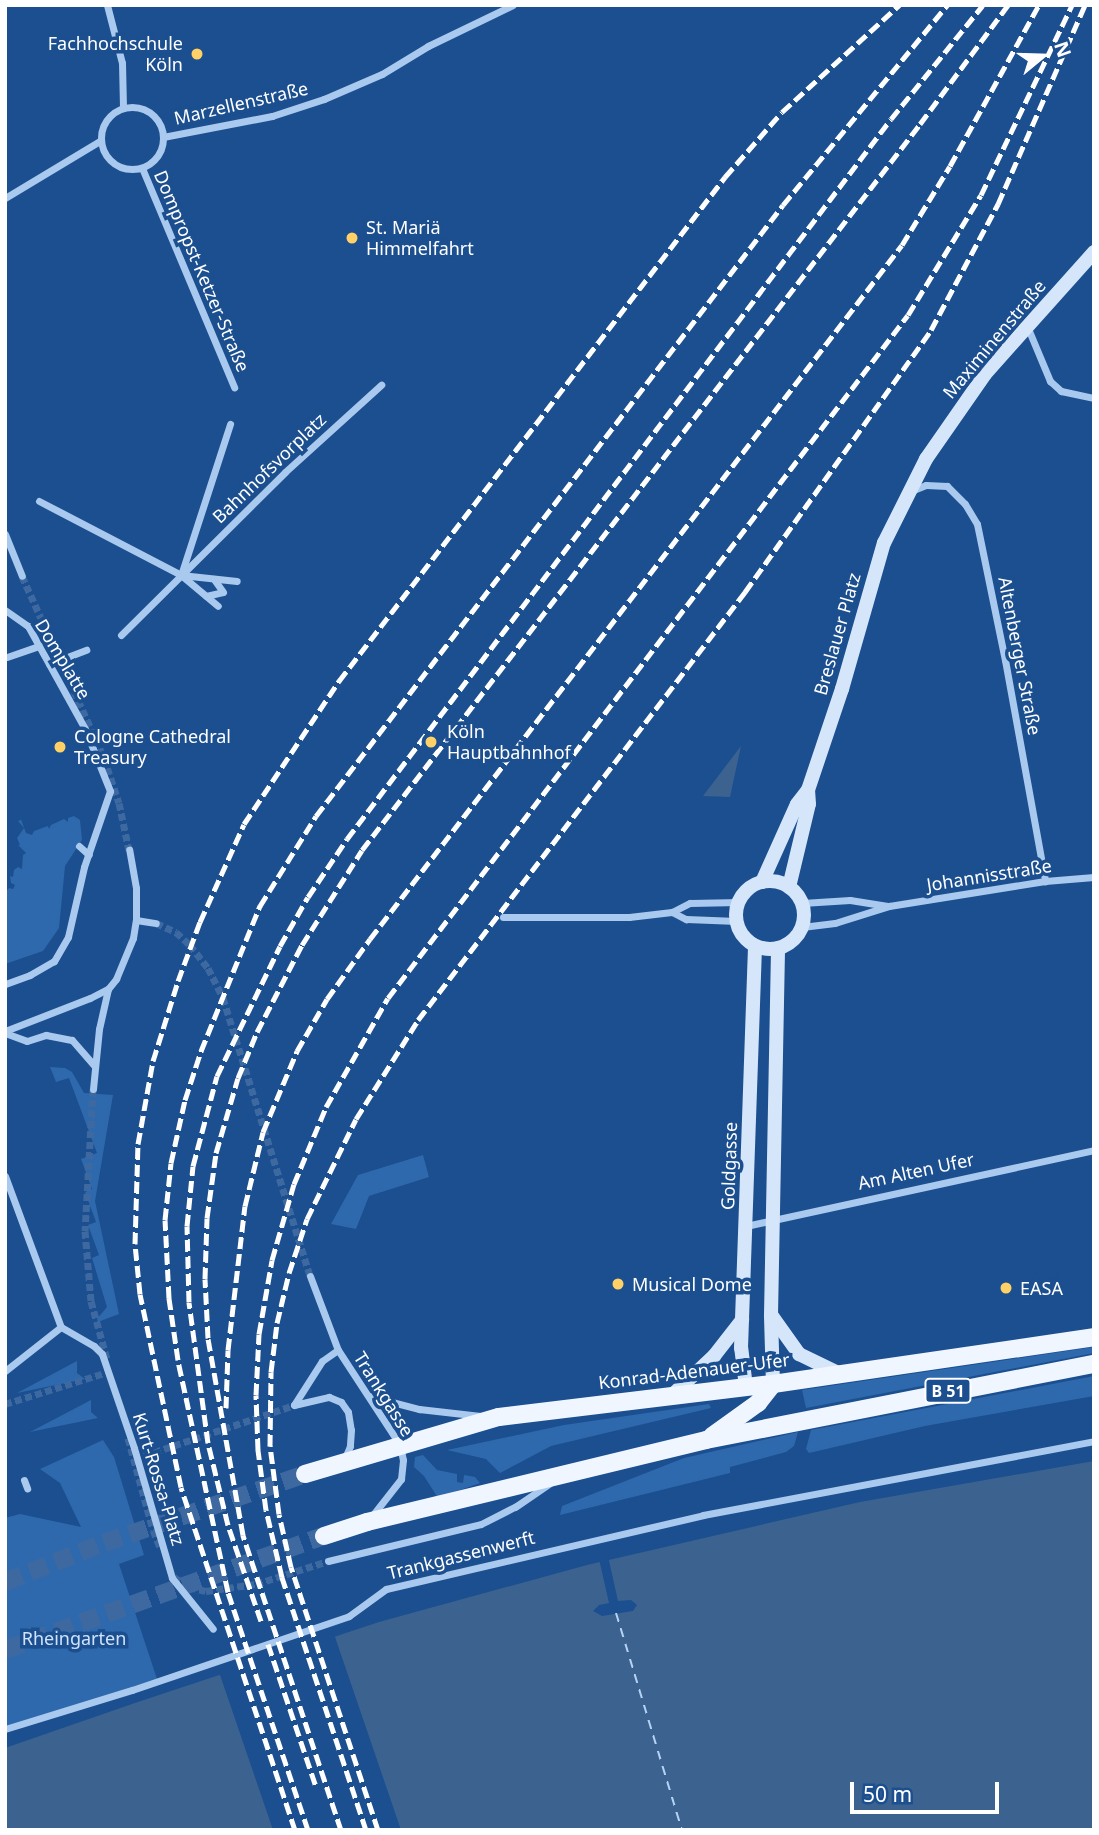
<!DOCTYPE html>
<html>
<head>
<meta charset="utf-8">
<style>
	body { margin:0 }
	#map { position:relative; width:1099px; height:1835px; overflow:hidden; background:#1b4f8f; font-family:"Noto Sans",sans-serif }
	div>[style] { position:absolute }
	[style*='--x'] { left:calc(var(--x)*1px); top:calc(var(--y)*1px); width:calc(var(--w)*1px); rotate:calc(var(--a)*1deg) }
	.green>* { inset:0; background:#2e69ad }
	.water>* { inset:0; background:#3c6290 }
	.pier>* { inset:0; background:#1b4f8f }
	.ferry>* { height:2px; margin-top:-1px; transform-origin:0; background:repeating-linear-gradient(90deg,#b5d3f5 0 9px,transparent 0 16px) }
	.street-tunnel>* { height:7px; margin-top:-3.5px; transform-origin:0; background:repeating-linear-gradient(90deg,#3d69a0 0 7px,transparent 0 10.5px) }
	.primary-tunnel>* { height:18px; margin-top:-9px; transform-origin:0; background:repeating-linear-gradient(90deg,#3d69a0 0 18px,transparent 0 27px) }
	.street>* { height:7px; margin:-3.5px; padding:0 3.5px; transform-origin:3.5px; border-radius:3.5px; background:#a9c9ee }
	.street>.ring { margin:-3.5px; padding:0; box-sizing:content-box; background:none; border:7px solid #a9c9ee; border-radius:50% }
	.secondary>* { height:14px; margin:-7px; padding:0 7px; transform-origin:7px; border-radius:7px; background:#d6e6fa }
	.secondary>.ring { margin:-7px; padding:0; box-sizing:content-box; background:none; border:14px solid #d6e6fa; border-radius:50% }
	.primary>* { height:18px; margin:-9px; padding:0 9px; transform-origin:9px; border-radius:9px; background:#f0f6ff }
	.rail>* { height:5px; margin-top:-2.5px; transform-origin:0; background:repeating-linear-gradient(90deg,#fff 0 12px,transparent 0 17px) }
	.dots>* { width:19px; height:19px; translate:-50% -50%; box-sizing:border-box; border:4px solid #1b4f8f; border-radius:50% }
	span { translate:-50% -50%; white-space:nowrap; text-align:center; line-height:1.15; -webkit-text-stroke:7px #1b4f8f; paint-order:stroke }
	.shield-label span { padding:2px 5px; background:#1b4f8f; border:2px solid; border-radius:5px; -webkit-text-stroke-width:0 }
	.shield-label { font-size:16px; color:#fff; font-weight:700 }
	.poi-label { font-size:18px; color:#fff }
	.right { translate:-100% -50%; text-align:right }
	.left { translate:0 -50%; text-align:left }
	.street-label { font-size:18px; color:#fff }
	.park-label { font-size:18px; color:#cfe3fa }
	.frame { position:absolute; inset:0; border:7px solid #fff; pointer-events:none }
	.north { position:absolute; left:1008px; top:21px; width:70px; height:70px; -webkit-text-stroke:5px #1b4f8f; paint-order:stroke; rotate:71deg; font-size:19px; font-weight:700; line-height:28px; text-align:center; color:#fff }
	.north::after { content:''; display:block; margin:auto; width:24px; height:32px; background:#fff; clip-path:polygon(50% 0,100% 100%,50% 72%,0 100%) }
	.scale { position:absolute; left:850px; top:1782px; width:149px; height:32px; box-sizing:border-box; border:4px solid #fff; border-top:0; padding-left:9px; font-size:21px; line-height:24px; white-space:nowrap; color:#fff; -webkit-text-stroke:5px #1b4f8f; paint-order:stroke }
</style>
</head>
<body>
<div id="map">
	<div class="green">
		<div style="clip-path:polygon(19px 814px,26px 833px,32px 835px,34px 831px,48px 826px,49px 829px,51px 825px,64px 819px,68px 822px,68px 818px,74px 816px,80px 820px,82px 840px,65px 866px,59px 928px,43px 951px,5px 964px,5px 893px,9px 888px,13px 889px,15px 885px,11px 883px,10px 876px,13px 877px,14px 870px,18px 867px,22px 869px,23px 855px,26px 853px,18px 845px,20px 845px,17px 838px,24px 828px,18px 821px,21px 820px)"></div>
		<div style="clip-path:polygon(50px 1067px,65px 1068px,72px 1072px,84px 1093px,113px 1095px,95px 1201px,119px 1314px,98px 1322px,97px 1319px,107px 1307px,92px 1258px,99px 1255px,88px 1225px,96px 1222px,85px 1192px,92px 1189px,81px 1159px,97px 1153px,69px 1078px,56px 1082px)"></div>
		<div style="clip-path:polygon(423px 1155px,429px 1177px,369px 1196px,356px 1229px,331px 1224px,358px 1175px)"></div>
		<div style="clip-path:polygon(1094px 1347px,1094px 1353px,806px 1408px,802px 1390px)"></div>
		<div style="clip-path:polygon(77px 1361px,77px 1373px,85px 1379px,17px 1393px)"></div>
		<div style="clip-path:polygon(1094px 1376px,1094px 1396px,925px 1426px,809px 1453px,806px 1449px,811px 1430px)"></div>
		<div style="clip-path:polygon(91px 1400px,91px 1412px,98px 1418px,30px 1432px)"></div>
		<div style="clip-path:polygon(709px 1404px,711px 1408px,551px 1446px,500px 1473px,486px 1459px,447px 1450px,564px 1425px)"></div>
		<div style="clip-path:polygon(798px 1432px,794px 1446px,786px 1452px,730px 1467px,730px 1473px,560px 1515px,562px 1506px,684px 1458px)"></div>
		<div style="clip-path:polygon(103px 1440px,114px 1457px,144px 1555px,119px 1564px,158px 1682px,5px 1729px,5px 1518px,20px 1514px,81px 1527px,60px 1483px,40px 1469px)"></div>
		<div style="clip-path:polygon(423px 1455px,437px 1470px,457px 1474px,457px 1482px,463px 1483px,464px 1475px,475px 1477px,480px 1483px,438px 1498px,424px 1476px,414px 1467px,415px 1457px)"></div>
	</div>
	<div class="water">
		<div style="clip-path:polygon(741px 746px,730px 797px,703px 796px)"></div>
		<div style="clip-path:polygon(1094px 1461px,1094px 1830px,5px 1830px,5px 1748px,135px 1703px,379px 1622px,587px 1565px,860px 1502px)"></div>
	</div>
	<div class="pier">
		<div style="clip-path:polygon(608px 1556px,618px 1601px,631px 1600px,637px 1605px,633px 1611px,602px 1616px,593px 1611px,599px 1605px,609px 1603px,599px 1559px)"></div>
		<div style="clip-path:polygon(334px 1633px,334px 1634px,401px 1830px,273px 1830px,219px 1672px)"></div>
	</div>
	<div class="ferry">
		<div style="--x:616;--y:1613;--w:227;--a:73.1"></div>
	</div>
	<div class="street-tunnel">
		<div style="--x:22;--y:576;--w:200;--a:65.7"></div>
		<div style="--x:104;--y:758;--w:47;--a:71.6"></div>
		<div style="--x:119;--y:803;--w:48;--a:78"></div>
		<div style="--x:156;--y:923;--w:22;--a:24"></div>
		<div style="--x:176;--y:932;--w:19;--a:43"></div>
		<div style="--x:190;--y:945;--w:29;--a:52"></div>
		<div style="--x:208;--y:968;--w:34;--a:63"></div>
		<div style="--x:223;--y:998;--w:291;--a:72.6"></div>
		<div style="--x:93;--y:1089;--w:142;--a:93.2"></div>
		<div style="--x:85;--y:1231;--w:70;--a:85.1"></div>
		<div style="--x:91;--y:1301;--w:60;--a:74.6"></div>
		<div style="--x:5;--y:1404;--w:111;--a:-17.3"></div>
		<div style="--x:128;--y:1438;--w:95;--a:74.8"></div>
		<div style="--x:153;--y:1530;--w:18;--a:68"></div>
		<div style="--x:134;--y:1459;--w:169;--a:-18.6"></div>
		<div style="--x:174;--y:1577;--w:18;--a:34"></div>
		<div style="--x:189;--y:1587;--w:17;--a:13"></div>
		<div style="--x:206;--y:1591;--w:50;--a:-8"></div>
		<div style="--x:256;--y:1584;--w:76;--a:-17.7"></div>
	</div>
	<div class="primary-tunnel">
		<div style="--x:5;--y:1582;--w:106;--a:-21.5"></div>
		<div style="--x:104;--y:1543;--w:213;--a:-18.9"></div>
		<div style="--x:5;--y:1650;--w:339;--a:-19.7"></div>
	</div>
	<div class="street">
		<div style="--x:107;--y:5;--w:60;--a:75.5"></div>
		<div style="--x:122;--y:63;--w:45;--a:88.7"></div>
		<div class="ring" style="left:101px;top:107px;width:55px;height:55px"></div>
		<div style="--x:163;--y:137;--w:111;--a:-10.9"></div>
		<div style="--x:272;--y:116;--w:55;--a:-18.1"></div>
		<div style="--x:324;--y:99;--w:63;--a:-23.3"></div>
		<div style="--x:382;--y:74;--w:54;--a:-31.3"></div>
		<div style="--x:428;--y:46;--w:94;--a:-25.8"></div>
		<div style="--x:142;--y:168;--w:238;--a:67.2"></div>
		<div style="--x:5;--y:198;--w:111;--a:-31"></div>
		<div style="--x:1027;--y:326;--w:60;--a:67.3"></div>
		<div style="--x:1050;--y:381;--w:15;--a:42"></div>
		<div style="--x:1061;--y:391;--w:34;--a:12"></div>
		<div style="--x:911;--y:491;--w:16;--a:-22"></div>
		<div style="--x:926;--y:485;--w:21;--a:3"></div>
		<div style="--x:947;--y:486;--w:25;--a:45"></div>
		<div style="--x:965;--y:504;--w:23;--a:59"></div>
		<div style="--x:977;--y:524;--w:139;--a:78.4"></div>
		<div style="--x:1005;--y:660;--w:225;--a:79.7"></div>
		<div style="--x:39;--y:501;--w:160;--a:27.5"></div>
		<div style="--x:181;--y:575;--w:159;--a:-72"></div>
		<div style="--x:5;--y:534;--w:45;--a:68"></div>
		<div style="--x:181;--y:575;--w:56;--a:6.1"></div>
		<div style="--x:181;--y:575;--w:48;--a:40"></div>
		<div style="--x:206;--y:596;--w:17;--a:-13"></div>
		<div style="--x:223;--y:592;--w:16;--a:-125"></div>
		<div style="--x:5;--y:610;--w:28;--a:35"></div>
		<div style="--x:28;--y:626;--w:118;--a:61"></div>
		<div style="--x:85;--y:729;--w:67;--a:68"></div>
		<div style="--x:110;--y:791;--w:80;--a:108.9"></div>
		<div style="--x:84;--y:867;--w:72;--a:102.9"></div>
		<div style="--x:68;--y:937;--w:28;--a:120"></div>
		<div style="--x:54;--y:961;--w:28;--a:150"></div>
		<div style="--x:30;--y:975;--w:27;--a:160"></div>
		<div style="--x:121;--y:635;--w:231;--a:-44.8"></div>
		<div style="--x:285;--y:472;--w:130;--a:-42.2"></div>
		<div style="--x:7;--y:657;--w:34;--a:-19"></div>
		<div style="--x:49;--y:664;--w:40;--a:-21"></div>
		<div style="--x:79;--y:846;--w:13;--a:42"></div>
		<div style="--x:802;--y:903;--w:48;--a:-3.6"></div>
		<div style="--x:850;--y:900;--w:38;--a:9"></div>
		<div style="--x:672;--y:912;--w:16;--a:27"></div>
		<div style="--x:686;--y:919;--w:51;--a:2.2"></div>
		<div style="--x:503;--y:917;--w:126;--a:0"></div>
		<div style="--x:629;--y:917;--w:43;--a:-6.6"></div>
		<div style="--x:672;--y:912;--w:20;--a:-27"></div>
		<div style="--x:690;--y:903;--w:49;--a:-1.2"></div>
		<div style="--x:136;--y:920;--w:20;--a:9"></div>
		<div style="--x:802;--y:927;--w:33;--a:-7"></div>
		<div style="--x:835;--y:923;--w:57;--a:-17.5"></div>
		<div style="--x:889;--y:906;--w:158;--a:-9.1"></div>
		<div style="--x:1045;--y:881;--w:49;--a:-4.7"></div>
		<div style="--x:5;--y:1031;--w:91;--a:-21.2"></div>
		<div style="--x:90;--y:998;--w:20;--a:-27"></div>
		<div style="--x:108;--y:989;--w:13;--a:-51"></div>
		<div style="--x:116;--y:979;--w:44;--a:-67.5"></div>
		<div style="--x:133;--y:938;--w:18;--a:-81"></div>
		<div style="--x:136;--y:920;--w:32;--a:-90"></div>
		<div style="--x:136;--y:888;--w:39;--a:-100"></div>
		<div style="--x:5;--y:1033;--w:23;--a:20"></div>
		<div style="--x:27;--y:1041;--w:20;--a:-18"></div>
		<div style="--x:46;--y:1035;--w:26;--a:11"></div>
		<div style="--x:72;--y:1040;--w:33;--a:49"></div>
		<div style="--x:93;--y:1089;--w:60;--a:-84.3"></div>
		<div style="--x:99;--y:1029;--w:41;--a:-77.3"></div>
		<div style="--x:5;--y:1176;--w:161;--a:69.7"></div>
		<div style="--x:61;--y:1327;--w:38;--a:30"></div>
		<div style="--x:94;--y:1346;--w:11;--a:45"></div>
		<div style="--x:102;--y:1354;--w:99;--a:71.2"></div>
		<div style="--x:134;--y:1448;--w:135;--a:73.7"></div>
		<div style="--x:172;--y:1578;--w:65;--a:51.2"></div>
		<div style="--x:746;--y:1226;--w:356;--a:-12.3"></div>
		<div style="--x:310;--y:1276;--w:79;--a:69.3"></div>
		<div style="--x:338;--y:1350;--w:113;--a:56.9"></div>
		<div style="--x:400;--y:1445;--w:15;--a:79"></div>
		<div style="--x:403;--y:1460;--w:19;--a:96"></div>
		<div style="--x:401;--y:1479;--w:47;--a:128.1"></div>
		<div style="--x:5;--y:1371;--w:71;--a:-38.2"></div>
		<div style="--x:369;--y:1396;--w:52;--a:14.6"></div>
		<div style="--x:419;--y:1409;--w:62;--a:6.4"></div>
		<div style="--x:294;--y:1405;--w:36;--a:-13"></div>
		<div style="--x:329;--y:1397;--w:13;--a:23"></div>
		<div style="--x:341;--y:1402;--w:12;--a:55"></div>
		<div style="--x:348;--y:1412;--w:18;--a:81"></div>
		<div style="--x:351;--y:1430;--w:16;--a:94"></div>
		<div style="--x:350;--y:1446;--w:15;--a:113"></div>
		<div style="--x:294;--y:1405;--w:52;--a:-57.5"></div>
		<div style="--x:322;--y:1361;--w:19;--a:-35"></div>
		<div style="--x:24;--y:1480;--w:9;--a:69"></div>
		<div style="--x:328;--y:1561;--w:157;--a:-13.6"></div>
		<div style="--x:481;--y:1524;--w:38;--a:-27"></div>
		<div style="--x:515;--y:1507;--w:42;--a:-34.4"></div>
		<div style="--x:5;--y:1729;--w:133;--a:-17.1"></div>
		<div style="--x:132;--y:1690;--w:229;--a:-18.8"></div>
		<div style="--x:349;--y:1616;--w:46;--a:-36.1"></div>
		<div style="--x:386;--y:1589;--w:326;--a:-13.1"></div>
		<div style="--x:703;--y:1515;--w:398;--a:-10.7"></div>
	</div>
	<div class="secondary">
		<div class="ring" style="left:736px;top:881px;width:54px;height:54px"></div>
		<div style="--x:762;--y:882;--w:85;--a:-65.8"></div>
		<div style="--x:797;--y:804;--w:18;--a:-52"></div>
		<div style="--x:808;--y:790;--w:107;--a:-71.4"></div>
		<div style="--x:842;--y:689;--w:152;--a:-74"></div>
		<div style="--x:884;--y:543;--w:94;--a:-63.4"></div>
		<div style="--x:926;--y:459;--w:103;--a:-55.2"></div>
		<div style="--x:985;--y:374;--w:164;--a:-48.2"></div>
		<div style="--x:789;--y:887;--w:85;--a:-76.5"></div>
		<div style="--x:809;--y:804;--w:14;--a:-94"></div>
		<div style="--x:772;--y:1316;--w:47;--a:54.6"></div>
		<div style="--x:799;--y:1354;--w:46;--a:26"></div>
		<div style="--x:773;--y:1384;--w:69;--a:-91.7"></div>
		<div style="--x:771;--y:1315;--w:367;--a:-88.9"></div>
		<div style="--x:746;--y:1387;--w:39;--a:-97"></div>
		<div style="--x:741;--y:1348;--w:402;--a:-88"></div>
		<div style="--x:669;--y:1398;--w:62;--a:-43"></div>
		<div style="--x:714;--y:1356;--w:46;--a:-52.1"></div>
	</div>
	<div class="primary">
		<div style="--x:712;--y:1436;--w:57;--a:-35.7"></div>
		<div style="--x:758;--y:1403;--w:24;--a:-52"></div>
		<div style="--x:305;--y:1474;--w:202;--a:-16.4"></div>
		<div style="--x:499;--y:1417;--w:276;--a:-6.9"></div>
		<div style="--x:773;--y:1384;--w:324;--a:-8.3"></div>
		<div style="--x:324;--y:1536;--w:45;--a:-18"></div>
		<div style="--x:367;--y:1522;--w:349;--a:-13.6"></div>
		<div style="--x:706;--y:1440;--w:395;--a:-11.1"></div>
	</div>
	<div class="rail">
		<div style="--x:226;--y:1408;--w:58;--a:-88"></div>
		<div style="--x:228;--y:1350;--w:145;--a:-83.3"></div>
		<div style="--x:245;--y:1206;--w:76;--a:-76.3"></div>
		<div style="--x:263;--y:1132;--w:88;--a:-67.2"></div>
		<div style="--x:297;--y:1051;--w:60;--a:-60"></div>
		<div style="--x:327;--y:999;--w:74;--a:-54.4"></div>
		<div style="--x:370;--y:939;--w:874;--a:-52.53"></div>
		<div style="--x:902;--y:245;--w:92;--a:-58.7"></div>
		<div style="--x:950;--y:166;--w:184;--a:-61.1"></div>
		<div style="--x:261;--y:1621;--w:102;--a:-109"></div>
		<div style="--x:228;--y:1525;--w:84;--a:-103.7"></div>
		<div style="--x:208;--y:1443;--w:142;--a:-97.7"></div>
		<div style="--x:189;--y:1302;--w:76;--a:-91.5"></div>
		<div style="--x:187;--y:1226;--w:60;--a:-84.3"></div>
		<div style="--x:193;--y:1166;--w:93;--a:-75.1"></div>
		<div style="--x:217;--y:1076;--w:144;--a:-64.1"></div>
		<div style="--x:280;--y:946;--w:56;--a:-60.3"></div>
		<div style="--x:308;--y:897;--w:70;--a:-56.1"></div>
		<div style="--x:347;--y:839;--w:902;--a:-52.93"></div>
		<div style="--x:891;--y:119;--w:146;--a:-51.1"></div>
		<div style="--x:268;--y:1644;--w:151;--a:71.4"></div>
		<div style="--x:295;--y:1830;--w:361;--a:-108.4"></div>
		<div style="--x:181;--y:1487;--w:197;--a:-102"></div>
		<div style="--x:140;--y:1294;--w:50;--a:-95.7"></div>
		<div style="--x:135;--y:1244;--w:100;--a:-88.3"></div>
		<div style="--x:138;--y:1144;--w:84;--a:-79.8"></div>
		<div style="--x:153;--y:1061;--w:84;--a:-72.6"></div>
		<div style="--x:178;--y:981;--w:63;--a:-69.6"></div>
		<div style="--x:200;--y:922;--w:107;--a:-65.8"></div>
		<div style="--x:244;--y:824;--w:172;--a:-56.4"></div>
		<div style="--x:339;--y:681;--w:635;--a:-52.55"></div>
		<div style="--x:725;--y:177;--w:86;--a:-48.8"></div>
		<div style="--x:782;--y:112;--w:159;--a:-42.4"></div>
		<div style="--x:308;--y:1830;--w:251;--a:-108.6"></div>
		<div style="--x:228;--y:1592;--w:237;--a:-102.2"></div>
		<div style="--x:178;--y:1360;--w:63;--a:-98.3"></div>
		<div style="--x:169;--y:1298;--w:78;--a:-92.9"></div>
		<div style="--x:165;--y:1220;--w:57;--a:-84"></div>
		<div style="--x:171;--y:1163;--w:65;--a:-77.5"></div>
		<div style="--x:185;--y:1100;--w:52;--a:-71.9"></div>
		<div style="--x:201;--y:1051;--w:157;--a:-67.9"></div>
		<div style="--x:260;--y:906;--w:106;--a:-58.1"></div>
		<div style="--x:316;--y:816;--w:769;--a:-52.61"></div>
		<div style="--x:783;--y:205;--w:259;--a:-50.6"></div>
		<div style="--x:341;--y:1830;--w:311;--a:-108.4"></div>
		<div style="--x:243;--y:1535;--w:200;--a:-100.1"></div>
		<div style="--x:208;--y:1338;--w:59;--a:-92.9"></div>
		<div style="--x:205;--y:1279;--w:61;--a:-88.1"></div>
		<div style="--x:207;--y:1218;--w:66;--a:-82.1"></div>
		<div style="--x:216;--y:1153;--w:78;--a:-73.7"></div>
		<div style="--x:238;--y:1078;--w:50;--a:-67.6"></div>
		<div style="--x:257;--y:1032;--w:98;--a:-62.7"></div>
		<div style="--x:302;--y:945;--w:112;--a:-57.7"></div>
		<div style="--x:362;--y:850;--w:916;--a:-52.45"></div>
		<div style="--x:920;--y:124;--w:148;--a:-53.5"></div>
		<div style="--x:366;--y:1830;--w:267;--a:-108.4"></div>
		<div style="--x:282;--y:1577;--w:69;--a:-103.4"></div>
		<div style="--x:266;--y:1510;--w:61;--a:-97.6"></div>
		<div style="--x:258;--y:1450;--w:55;--a:-92.1"></div>
		<div style="--x:256;--y:1395;--w:61;--a:-87.2"></div>
		<div style="--x:259;--y:1334;--w:75;--a:-80"></div>
		<div style="--x:272;--y:1260;--w:79;--a:-73.9"></div>
		<div style="--x:294;--y:1184;--w:83;--a:-67.4"></div>
		<div style="--x:326;--y:1107;--w:125;--a:-60.4"></div>
		<div style="--x:388;--y:998;--w:858;--a:-52.72"></div>
		<div style="--x:908;--y:315;--w:140;--a:-58.7"></div>
		<div style="--x:981;--y:195;--w:211;--a:-64.4"></div>
		<div style="--x:378;--y:1830;--w:277;--a:-108.3"></div>
		<div style="--x:291;--y:1567;--w:54;--a:-102.8"></div>
		<div style="--x:279;--y:1514;--w:69;--a:-97.5"></div>
		<div style="--x:270;--y:1446;--w:74;--a:-89.2"></div>
		<div style="--x:271;--y:1372;--w:49;--a:-83"></div>
		<div style="--x:277;--y:1323;--w:51;--a:-76.5"></div>
		<div style="--x:289;--y:1273;--w:57;--a:-71.6"></div>
		<div style="--x:307;--y:1219;--w:111;--a:-63.9"></div>
		<div style="--x:356;--y:1119;--w:117;--a:-57.9"></div>
		<div style="--x:418;--y:1020;--w:539;--a:-52.62"></div>
		<div style="--x:745;--y:592;--w:321;--a:-54.6"></div>
		<div style="--x:931;--y:330;--w:143;--a:-62"></div>
		<div style="--x:998;--y:204;--w:217;--a:-66.4"></div>
	</div>
	<div class="dots">
		<div style="left:197px;top:54px;background:#ffd166"></div>
		<div style="left:352px;top:238px;background:#ffd166"></div>
		<div style="left:431px;top:742px;background:#ffd166"></div>
		<div style="left:60px;top:747px;background:#ffd166"></div>
		<div style="left:618px;top:1284px;background:#ffd166"></div>
		<div style="left:1006px;top:1288px;background:#ffd166"></div>
	</div>
	<div class="shield-label">
		<span style="left:948px;top:1391px">B 51</span>
	</div>
	<div class="poi-label">
		<span class="right" style="left:183px;top:54px">Fachhochschule<br>Köln</span>
		<span class="left" style="left:366px;top:238px">St. Mariä<br>Himmelfahrt</span>
		<span class="left" style="left:447px;top:742px">Köln<br>Hauptbahnhof</span>
		<span class="left" style="left:74px;top:747px">Cologne Cathedral<br>Treasury</span>
		<span class="left" style="left:632px;top:1284px">Musical Dome</span>
		<span class="left" style="left:1020px;top:1288px">EASA</span>
	</div>
	<div class="street-label">
		<span style="left:241px;top:103px;rotate:-13deg">Marzellenstraße</span>
		<span style="left:202px;top:271px;rotate:67deg">Dompropst-Ketzer-Straße</span>
		<span style="left:994px;top:339px;rotate:-50deg">Maximinenstraße</span>
		<span style="left:269px;top:468px;rotate:-44deg">Bahnhofsvorplatz</span>
		<span style="left:837px;top:634px;rotate:-74deg">Breslauer Platz</span>
		<span style="left:1020px;top:656px;rotate:79deg">Altenberger Straße</span>
		<span style="left:63px;top:659px;rotate:59deg">Domplatte</span>
		<span style="left:989px;top:875px;rotate:-9deg">Johannisstraße</span>
		<span style="left:729px;top:1166px;rotate:-88deg">Goldgasse</span>
		<span style="left:916px;top:1171px;rotate:-12deg">Am Alten Ufer</span>
		<span style="left:694px;top:1371px;rotate:-7deg">Konrad-Adenauer-Ufer</span>
		<span style="left:384px;top:1394px;rotate:58deg">Trankgasse</span>
		<span style="left:159px;top:1479px;rotate:73deg">Kurt-Rossa-Platz</span>
		<span style="left:461px;top:1555px;rotate:-14deg">Trankgassenwerft</span>
	</div>
	<div class="park-label">
		<span style="left:74px;top:1638px">Rheingarten</span>
	</div>
	<div class="frame"></div>
	<div class="north">N</div>
	<div class="scale">50 m</div>
</div>
</body>
</html>
